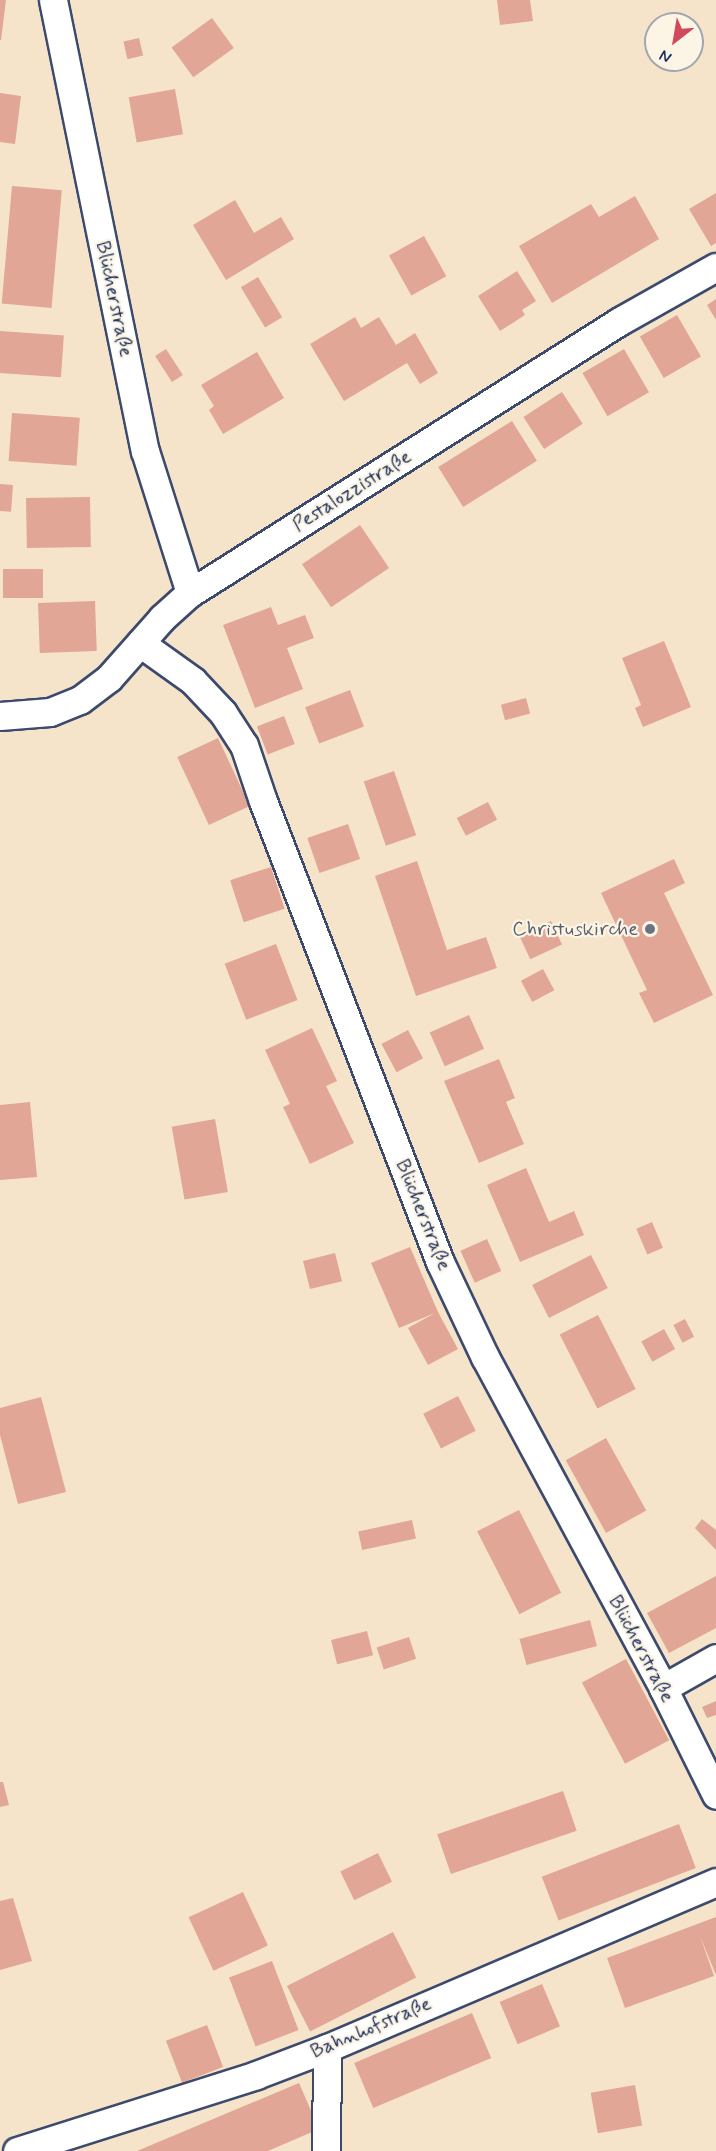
<!DOCTYPE html>
<html>
<head>
<meta charset="utf-8">
<style>
	body { margin:0 }
	#map { position:relative; width:716px; height:2151px; overflow:hidden; background:#f6e4ca; font-family:Mynerve,sans-serif }
	div>[style] { position:absolute }
	[style*='--x'] { left:calc(var(--x)*1px); top:calc(var(--y)*1px); width:calc(var(--w)*1px); rotate:calc(var(--a)*1deg) }
	.building>* { inset:0; background:#e1a695; transform-origin:0 0 }
	.roads { filter:drop-shadow(2px 0 #3c4a6e) drop-shadow(-2px 0 #3c4a6e) drop-shadow(0 2px #3c4a6e) drop-shadow(0 -2px #3c4a6e) }
	.minor>* { height:27px; margin:-13.5px; padding:0 13.5px; transform-origin:13.5px; border-radius:13.5px; background:#fff }
	.dots>* { width:16px; height:16px; translate:-50% -50%; box-sizing:border-box; border:3px solid #fcf5e5; border-radius:50% }
	span { translate:-50% -50%; white-space:nowrap; text-align:center; line-height:1.15; -webkit-text-stroke:4.5px #fcf5e5; paint-order:stroke }
	.street-label { font-size:20px; color:#1b2f5e }
	.worship-label { font-size:20px; color:#5b616d }
	.right { translate:-100% -50%; text-align:right }
	.north { position:absolute; left:644px; top:12px; width:60px; height:60px; box-sizing:border-box; background:#fcf5e5; border:2px solid #a2a6af; border-radius:50%; rotate:211deg; font-size:16px; font-weight:700; line-height:24px; text-align:center; color:#1b2f5e }
	.north::after { content:''; display:block; margin:auto; width:21px; height:27px; background:#d1495b; clip-path:polygon(50% 0,100% 100%,50% 72%,0 100%) }
</style>
</head>
<body>
<div id="map">
	<div class="building">
		<div style="clip-path:polygon(0 0,6px 0,1px 40px,0 40px)"></div>
		<div style="clip-path:polygon(497px 0,530px 0,533px 21px,500px 25px)"></div>
		<div style="left:212px;top:18px;width:37px;height:50px;rotate:54deg"></div>
		<div style="left:139px;top:38px;width:18px;height:16px;rotate:77deg"></div>
		<div style="left:175px;top:89px;width:46px;height:47px;rotate:80deg"></div>
		<div style="clip-path:polygon(0 93px,21px 96px,15px 144px,0 142px)"></div>
		<div style="left:12px;top:186px;width:50px;height:118px;rotate:5deg"></div>
		<div style="clip-path:polygon(716px 193px,716px 243px,711px 246px,689px 209px)"></div>
		<div style="clip-path:polygon(635px 196px,659px 239px,552px 303px,519px 246px,591px 204px,599px 217px)"></div>
		<div style="clip-path:polygon(235px 200px,254px 233px,281px 217px,294px 239px,226px 280px,193px 225px)"></div>
		<div style="left:424px;top:236px;width:46px;height:40px;rotate:61deg"></div>
		<div style="clip-path:polygon(517px 271px,536px 301px,522px 310px,525px 315px,500px 331px,478px 296px)"></div>
		<div style="left:258px;top:277px;width:47px;height:20px;rotate:59deg"></div>
		<div style="clip-path:polygon(716px 299px,716px 320px,707px 305px)"></div>
		<div style="left:677px;top:315px;width:48px;height:43px;rotate:60deg"></div>
		<div style="clip-path:polygon(355px 317px,361px 328px,379px 317px,396px 345px,415px 333px,438px 373px,420px 384px,407px 363px,344px 401px,310px 344px)"></div>
		<div style="left:0;top:331px;width:64px;height:42px;rotate:4deg"></div>
		<div style="left:166px;top:349px;width:31px;height:13px;rotate:57deg"></div>
		<div style="left:624px;top:349px;width:50px;height:48px;rotate:60deg"></div>
		<div style="clip-path:polygon(257px 352px,284px 398px,223px 434px,209px 410px,214px 406px,201px 385px)"></div>
		<div style="left:562px;top:392px;width:38px;height:46px;rotate:57deg"></div>
		<div style="left:12px;top:413px;width:68px;height:48px;rotate:4deg"></div>
		<div style="left:512px;top:421px;width:47px;height:87px;rotate:58deg"></div>
		<div style="left:0;top:484px;width:13px;height:27px;rotate:4deg"></div>
		<div style="left:90px;top:497px;width:50px;height:64px;rotate:89deg"></div>
		<div style="left:360px;top:525px;width:52px;height:70px;rotate:56deg"></div>
		<div style="left:43px;top:569px;width:29px;height:40px;rotate:90deg"></div>
		<div style="left:95px;top:601px;width:50px;height:57px;rotate:88deg"></div>
		<div style="clip-path:polygon(271px 607px,278px 625px,305px 615px,314px 638px,287px 648px,303px 689px,255px 708px,223px 625px)"></div>
		<div style="clip-path:polygon(664px 641px,691px 707px,643px 727px,635px 708px,641px 705px,622px 658px)"></div>
		<div style="left:350px;top:690px;width:39px;height:48px;rotate:69deg"></div>
		<div style="left:526px;top:698px;width:16px;height:26px;rotate:75deg"></div>
		<div style="left:284px;top:716px;width:30px;height:29px;rotate:69deg"></div>
		<div style="left:218px;top:738px;width:75px;height:45px;rotate:65deg"></div>
		<div style="left:394px;top:771px;width:68px;height:32px;rotate:71deg"></div>
		<div style="left:488px;top:802px;width:20px;height:35px;rotate:63deg"></div>
		<div style="left:348px;top:824px;width:37px;height:43px;rotate:71deg"></div>
		<div style="clip-path:polygon(674px 859px,685px 883px,664px 893px,713px 995px,654px 1023px,639px 993px,647px 990px,601px 893px)"></div>
		<div style="clip-path:polygon(417px 861px,447px 950px,486px 937px,497px 968px,416px 996px,375px 876px)"></div>
		<div style="left:271px;top:867px;width:44px;height:43px;rotate:72deg"></div>
		<div style="left:551px;top:921px;width:26px;height:35px;rotate:65deg"></div>
		<div style="left:276px;top:944px;width:60px;height:55px;rotate:69deg"></div>
		<div style="left:543px;top:969px;width:24px;height:25px;rotate:62deg"></div>
		<div style="left:469px;top:1015px;width:37px;height:43px;rotate:66deg"></div>
		<div style="clip-path:polygon(312px 1028px,337px 1081px,326px 1086px,354px 1143px,310px 1164px,283px 1107px,290px 1104px,265px 1050px)"></div>
		<div style="left:408px;top:1030px;width:32px;height:30px;rotate:62deg"></div>
		<div style="clip-path:polygon(499px 1059px,515px 1098px,506px 1102px,524px 1144px,479px 1163px,444px 1081px)"></div>
		<div style="clip-path:polygon(30px 1102px,37px 1177px,0 1180px,0 1105px)"></div>
		<div style="left:215px;top:1119px;width:74px;height:44px;rotate:80deg"></div>
		<div style="clip-path:polygon(526px 1168px,549px 1222px,574px 1211px,584px 1235px,520px 1262px,487px 1185px)"></div>
		<div style="left:652px;top:1222px;width:28px;height:17px;rotate:67deg"></div>
		<div style="left:487px;top:1239px;width:35px;height:29px;rotate:66deg"></div>
		<div style="clip-path:polygon(410px 1247px,438px 1312px,458px 1349px,428px 1365px,408px 1328px,435px 1313px,399px 1328px,371px 1263px)"></div>
		<div style="left:335px;top:1253px;width:29px;height:33px;rotate:76deg"></div>
		<div style="left:591px;top:1255px;width:37px;height:66px;rotate:63deg"></div>
		<div style="left:598px;top:1315px;width:83px;height:43px;rotate:63deg"></div>
		<div style="left:685px;top:1319px;width:20px;height:13px;rotate:63deg"></div>
		<div style="left:664px;top:1329px;width:23px;height:26px;rotate:61deg"></div>
		<div style="left:458px;top:1396px;width:39px;height:39px;rotate:63deg"></div>
		<div style="clip-path:polygon(41px 1397px,66px 1492px,18px 1504px,0 1435px,0 1408px)"></div>
		<div style="left:606px;top:1438px;width:83px;height:46px;rotate:61deg"></div>
		<div style="left:519px;top:1510px;width:93px;height:47px;rotate:63deg"></div>
		<div style="clip-path:polygon(702px 1519px,716px 1530px,716px 1550px,695px 1528px)"></div>
		<div style="left:412px;top:1520px;width:19px;height:55px;rotate:78deg"></div>
		<div style="clip-path:polygon(716px 1576px,716px 1628px,669px 1653px,647px 1613px)"></div>
		<div style="left:590px;top:1620px;width:27px;height:73px;rotate:75deg"></div>
		<div style="left:367px;top:1631px;width:25px;height:37px;rotate:76deg"></div>
		<div style="left:409px;top:1637px;width:23px;height:34px;rotate:72deg"></div>
		<div style="left:626px;top:1659px;width:92px;height:50px;rotate:62deg"></div>
		<div style="clip-path:polygon(716px 1701px,716px 1715px,707px 1718px,702px 1707px)"></div>
		<div style="clip-path:polygon(0 1782px,3px 1782px,9px 1805px,0 1807px)"></div>
		<div style="left:563px;top:1791px;width:42px;height:133px;rotate:71deg"></div>
		<div style="left:679px;top:1824px;width:47px;height:147px;rotate:69deg"></div>
		<div style="left:378px;top:1853px;width:32px;height:42px;rotate:64deg"></div>
		<div style="left:243px;top:1892px;width:59px;height:60px;rotate:65deg"></div>
		<div style="clip-path:polygon(13px 1898px,32px 1961px,0 1970px,0 1901px)"></div>
		<div style="clip-path:polygon(716px 1917px,716px 1975px,700px 1936px,714px 1976px,625px 2008px,607px 1958px)"></div>
		<div style="left:393px;top:1932px;width:51px;height:119px;rotate:63deg"></div>
		<div style="left:272px;top:1961px;width:74px;height:46px;rotate:69deg"></div>
		<div style="left:542px;top:1984px;width:46px;height:46px;rotate:67deg"></div>
		<div style="left:472px;top:2013px;width:49px;height:128px;rotate:67deg"></div>
		<div style="left:207px;top:2025px;width:45px;height:44px;rotate:69deg"></div>
		<div style="clip-path:polygon(299px 2083px,319px 2129px,268px 2151px,137px 2151px)"></div>
		<div style="left:635px;top:2085px;width:41px;height:45px;rotate:80deg"></div>
	</div>
	<div class="roads">
		<div class="minor">
			<div style="--x:53;--y:0;--w:460;--a:78.5"></div>
			<div style="--x:145;--y:451;--w:149;--a:72.4"></div>
			<div style="--x:140;--y:643;--w:65;--a:35.6"></div>
			<div style="--x:193;--y:681;--w:44;--a:46.8"></div>
			<div style="--x:223;--y:713;--w:38;--a:57"></div>
			<div style="--x:244;--y:745;--w:59;--a:71.3"></div>
			<div style="--x:263;--y:801;--w:494;--a:69"></div>
			<div style="--x:440;--y:1262;--w:105;--a:64.7"></div>
			<div style="--x:485;--y:1357;--w:376;--a:61.7"></div>
			<div style="--x:663;--y:1688;--w:119;--a:63.6"></div>
			<div style="--x:0;--y:716;--w:50;--a:-4.6"></div>
			<div style="--x:50;--y:712;--w:32;--a:-22"></div>
			<div style="--x:80;--y:700;--w:36;--a:-37"></div>
			<div style="--x:109;--y:678;--w:80;--a:-48.5"></div>
			<div style="--x:162;--y:618;--w:38;--a:-42"></div>
			<div style="--x:190;--y:593;--w:509;--a:-32.32"></div>
			<div style="--x:620;--y:321;--w:110;--a:-29.4"></div>
			<div style="--x:663;--y:1688;--w:61;--a:-29.5"></div>
			<div style="--x:17;--y:2151;--w:251;--a:-17.6"></div>
			<div style="--x:256;--y:2075;--w:76;--a:-20.8"></div>
			<div style="--x:327;--y:2048;--w:423;--a:-23.1"></div>
			<div style="--x:326;--y:2151;--w:103;--a:-89.4"></div>
		</div>
	</div>
	<div class="dots">
		<div style="left:650px;top:929px;background:#6b7280"></div>
	</div>
	<div class="street-label">
		<span style="left:114px;top:299px;rotate:78deg">Blücherstraße</span>
		<span style="left:352px;top:491px;rotate:-32deg">Pestalozzistraße</span>
		<span style="left:423px;top:1215px;rotate:68deg">Blücherstraße</span>
		<span style="left:641px;top:1649px;rotate:62deg">Blücherstraße</span>
		<span style="left:371px;top:2028px;rotate:-23deg">Bahnhofstraße</span>
	</div>
	<div class="worship-label">
		<span class="right" style="left:638px;top:929px">Christuskirche</span>
	</div>
	<div class="north">N</div>
</div>
</body>
</html>
